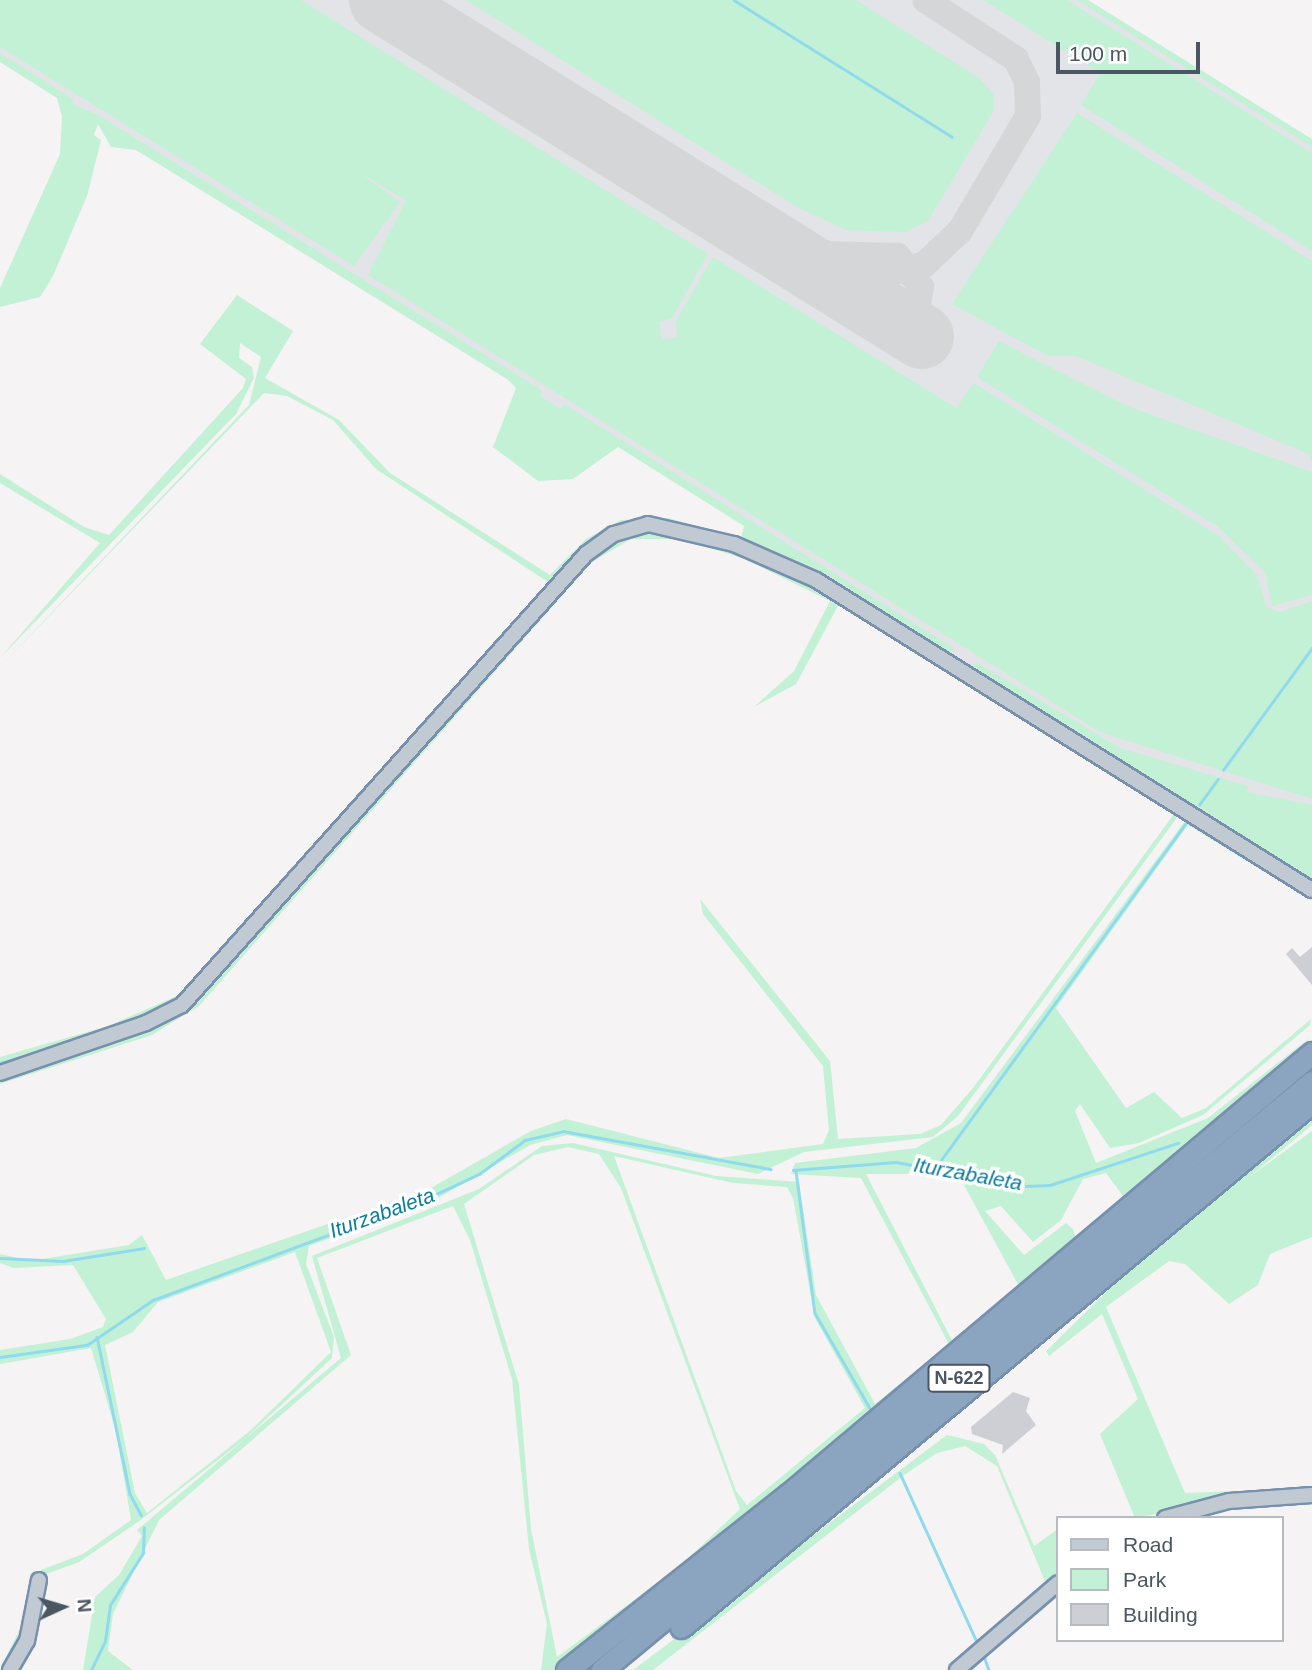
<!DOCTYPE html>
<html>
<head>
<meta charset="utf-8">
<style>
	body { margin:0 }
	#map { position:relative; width:1312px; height:1670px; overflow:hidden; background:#f5f3f3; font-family:Arial,sans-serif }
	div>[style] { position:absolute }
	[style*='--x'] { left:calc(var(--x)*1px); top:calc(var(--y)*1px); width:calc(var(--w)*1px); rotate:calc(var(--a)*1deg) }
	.airport>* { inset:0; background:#e2e4e7 }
	.green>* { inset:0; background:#c3f1d5 }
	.stream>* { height:2.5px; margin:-1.25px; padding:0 1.25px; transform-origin:1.25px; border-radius:1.25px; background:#90daee }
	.taxiway>* { height:26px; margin:-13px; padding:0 13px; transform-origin:13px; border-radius:13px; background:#d5d6d8 }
	.runway>* { height:65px; margin:-32.5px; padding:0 32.5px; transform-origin:32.5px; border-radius:32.5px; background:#d5d6d8 }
	.building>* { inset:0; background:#cdcfd5 }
	.roads { filter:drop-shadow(2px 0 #7690ad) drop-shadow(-2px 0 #7690ad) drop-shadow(0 2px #7690ad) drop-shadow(0 -2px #7690ad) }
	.minor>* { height:14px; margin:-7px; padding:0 7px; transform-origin:7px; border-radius:7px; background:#c1cad2 }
	.highway>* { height:21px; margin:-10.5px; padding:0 10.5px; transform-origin:10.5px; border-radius:10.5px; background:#8ba5c1 }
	span { translate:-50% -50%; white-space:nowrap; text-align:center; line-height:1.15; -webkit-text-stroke:7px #fff; paint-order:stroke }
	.shield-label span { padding:2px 5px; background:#fff; border:2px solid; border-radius:5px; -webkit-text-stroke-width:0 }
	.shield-label { font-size:18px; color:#4a5661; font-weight:700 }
	.water-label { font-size:21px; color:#0c7c9b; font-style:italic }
	.legend { position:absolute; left:1056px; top:1516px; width:228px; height:126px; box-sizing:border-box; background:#fff; border:2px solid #b7bbc0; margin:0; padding:9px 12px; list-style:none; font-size:21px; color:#4a5661 }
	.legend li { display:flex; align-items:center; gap:14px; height:35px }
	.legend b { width:35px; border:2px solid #b7bbc0 }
	.north { position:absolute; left:28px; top:1572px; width:70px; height:70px; -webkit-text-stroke:5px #fff; paint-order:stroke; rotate:86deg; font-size:19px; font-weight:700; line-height:28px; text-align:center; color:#4a5661 }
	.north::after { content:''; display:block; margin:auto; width:24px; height:32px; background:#4a5661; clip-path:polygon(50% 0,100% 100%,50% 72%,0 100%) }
	.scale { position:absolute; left:1056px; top:42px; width:144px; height:32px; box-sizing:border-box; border:4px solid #4a5661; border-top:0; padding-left:9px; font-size:21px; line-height:24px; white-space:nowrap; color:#4a5661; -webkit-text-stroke:5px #fff; paint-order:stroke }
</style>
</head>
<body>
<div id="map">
	<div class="airport">
		<div style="clip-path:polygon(0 0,1085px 0,1312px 142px,1312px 880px,0 60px)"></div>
	</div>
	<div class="green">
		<div style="clip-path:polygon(0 0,301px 0,708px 254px,672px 318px,659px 322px,662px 340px,677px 337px,676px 320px,713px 257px,956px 408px,974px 383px,1219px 536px,1257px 575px,1266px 607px,1280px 612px,1312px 601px,1312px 799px,1100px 732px,368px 275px,406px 200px,357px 171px,400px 202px,354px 266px,0 47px)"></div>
		<div style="clip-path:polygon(466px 0,856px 0,979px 78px,994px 95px,993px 112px,928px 221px,905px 232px,846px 230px,797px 207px)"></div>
		<div style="clip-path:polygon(983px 0,1067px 0,1312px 153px,1312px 251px,1081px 105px,1100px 73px)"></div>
		<div style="clip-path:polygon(1077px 0,1088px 0,1312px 139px,1312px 147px)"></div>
		<div style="clip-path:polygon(0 53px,73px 99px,72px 104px,98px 115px,543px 391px,540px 396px,560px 409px,564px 404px,954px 648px,951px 653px,972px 667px,976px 662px,1120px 748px,1248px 786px,1247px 792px,1312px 805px,1312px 883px,859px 600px,711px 532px,651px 520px,614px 528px,172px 1008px,0 1067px,0 1057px,108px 1026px,177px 996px,548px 582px,376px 469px,333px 420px,287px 396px,264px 393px,0 667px,249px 405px,261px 357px,240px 343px,239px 358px,252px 367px,254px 378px,236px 414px,0 658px,100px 543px,0 483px,0 474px,84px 527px,109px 535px,243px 388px,246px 379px,200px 344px,237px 295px,293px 331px,265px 378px,339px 420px,390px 473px,550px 575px,586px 539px,621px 520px,668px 518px,741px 538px,744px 526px,618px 447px,573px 479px,538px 481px,493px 447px,516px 388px,507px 379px,136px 150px,111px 147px,98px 124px,94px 135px,101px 140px,87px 196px,53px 276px,40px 297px,0 307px,0 288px,60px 154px,62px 117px,57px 98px,0 62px)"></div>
		<div style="clip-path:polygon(1077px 113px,1312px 261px,1312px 463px,1309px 454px,1076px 356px,1048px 356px,952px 304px)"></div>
		<div style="clip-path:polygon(999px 341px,1127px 406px,1312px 472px,1312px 595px,1272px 606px,1265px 572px,1217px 526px,977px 377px)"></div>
		<div style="clip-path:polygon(evenodd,654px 529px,722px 546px,828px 592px,1177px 811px,1176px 819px,958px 1116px,933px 1137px,804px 1152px,758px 1174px,567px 1135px,530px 1145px,438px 1198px,309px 1246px,306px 1264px,334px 1337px,332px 1358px,245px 1439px,138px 1522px,79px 1562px,38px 1577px,28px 1630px,7px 1670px,0 1670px,23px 1622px,33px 1573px,83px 1554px,131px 1520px,116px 1431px,91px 1348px,0 1364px,0 1350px,70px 1339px,103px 1327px,106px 1319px,73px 1265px,14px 1268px,0 1263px,0 1254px,30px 1261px,129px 1245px,142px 1235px,166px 1280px,431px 1188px,531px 1131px,566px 1119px,719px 1158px,823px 1144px,829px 1130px,823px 1066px,703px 914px,700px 899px,830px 1061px,838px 1139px,920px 1134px,941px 1125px,973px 1088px,1174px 814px,839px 604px,796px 684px,754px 707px,794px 671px,830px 601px,745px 559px,681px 539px,631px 539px,592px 562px,199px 1006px,152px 1035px,0 1084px,0 1076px,145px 1032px,183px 1012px,596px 551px,654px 529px,295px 1252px,331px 1352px,251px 1430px,147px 1513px,135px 1493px,105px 1345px,133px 1332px,158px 1302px,295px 1252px)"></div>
		<div style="clip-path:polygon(evenodd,1188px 817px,1312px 901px,1188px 825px,1056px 1008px,1126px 1108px,1154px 1092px,1182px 1118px,1206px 1108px,1311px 1019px,1310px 1025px,1203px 1115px,1139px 1143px,1110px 1148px,1080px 1104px,1075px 1111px,1096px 1163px,1208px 1118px,1312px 1036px,1119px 1203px,1123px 1196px,1106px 1173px,1083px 1179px,1061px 1220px,1033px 1242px,1001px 1206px,985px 1211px,1024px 1255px,1066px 1223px,1073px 1229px,1076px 1240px,1020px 1288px,958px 1174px,866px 1174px,954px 1344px,622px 1618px,554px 1670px,541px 1670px,547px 1624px,529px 1549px,512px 1379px,470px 1240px,453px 1206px,317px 1258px,351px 1355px,159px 1520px,113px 1614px,108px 1651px,133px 1670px,83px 1670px,95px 1597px,119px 1575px,142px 1536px,137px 1530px,341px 1358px,312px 1256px,479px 1189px,542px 1146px,573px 1143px,716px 1176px,799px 1182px,816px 1295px,875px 1404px,949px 1344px,861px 1178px,791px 1174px,795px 1163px,916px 1148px,961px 1123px,1188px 817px,568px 1147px,599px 1154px,621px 1188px,740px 1509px,680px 1566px,557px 1657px,531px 1529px,519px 1385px,464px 1204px,534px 1155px,568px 1147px,1188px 817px,614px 1156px,733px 1183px,787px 1187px,793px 1198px,815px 1318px,865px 1408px,747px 1505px,736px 1491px,614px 1156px)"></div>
		<div style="clip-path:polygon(1312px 1115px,1312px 1125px,1247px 1179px,1312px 1131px,1312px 1237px,1270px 1254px,1258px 1285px,1229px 1304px,1185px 1264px,1169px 1261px,1106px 1307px,1185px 1493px,1295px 1489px,1135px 1518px,1100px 1434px,1138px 1399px,1102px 1314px,1049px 1356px,1046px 1351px,1134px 1265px)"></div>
		<div style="clip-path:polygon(947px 1435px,984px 1444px,995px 1455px,1034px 1546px,1058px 1529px,1058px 1578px,1047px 1586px,997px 1466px,965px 1446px,937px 1453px,904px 1475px,653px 1670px,633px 1670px)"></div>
	</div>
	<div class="stream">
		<div style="--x:734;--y:0;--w:257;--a:32.1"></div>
		<div style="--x:1223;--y:770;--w:151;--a:-53.9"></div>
		<div style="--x:1199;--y:805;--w:32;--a:-54"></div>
		<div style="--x:0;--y:1063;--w:53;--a:-16.4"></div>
		<div style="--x:936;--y:1167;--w:429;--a:-54"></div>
		<div style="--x:793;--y:1170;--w:103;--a:-4.4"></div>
		<div style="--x:896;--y:1162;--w:130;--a:10.6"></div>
		<div style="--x:1024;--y:1186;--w:26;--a:-2"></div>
		<div style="--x:1050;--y:1185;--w:135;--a:-18.2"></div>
		<div style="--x:796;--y:1171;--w:143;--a:82.4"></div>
		<div style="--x:815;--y:1313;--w:112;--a:60"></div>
		<div style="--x:0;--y:1258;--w:63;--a:2.7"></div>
		<div style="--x:63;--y:1261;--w:82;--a:-9.1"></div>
		<div style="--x:97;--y:1337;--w:160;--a:78.1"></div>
		<div style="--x:130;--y:1494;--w:24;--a:62"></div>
		<div style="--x:0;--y:1357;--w:88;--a:-7.9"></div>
		<div style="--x:87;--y:1345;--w:80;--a:-34.3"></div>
		<div style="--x:153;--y:1300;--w:293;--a:-20.4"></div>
		<div style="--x:428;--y:1198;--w:56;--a:-25.2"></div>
		<div style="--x:479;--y:1174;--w:57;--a:-36.5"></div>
		<div style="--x:525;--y:1140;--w:39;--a:-13"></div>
		<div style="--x:563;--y:1131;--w:211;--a:10.4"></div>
		<div style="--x:900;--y:1473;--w:188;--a:65.5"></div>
		<div style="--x:985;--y:1659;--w:12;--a:70"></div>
		<div style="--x:91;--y:1670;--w:32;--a:-64"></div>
		<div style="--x:105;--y:1641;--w:36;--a:-82"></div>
		<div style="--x:110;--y:1605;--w:62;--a:-57.6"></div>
		<div style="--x:143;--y:1553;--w:25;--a:-88"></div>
	</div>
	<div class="taxiway">
		<div style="--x:759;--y:235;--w:133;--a:40.4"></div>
		<div style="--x:860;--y:321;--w:36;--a:21"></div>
		<div style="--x:894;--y:334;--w:26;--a:-37"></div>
		<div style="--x:915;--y:318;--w:32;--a:-79"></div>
		<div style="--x:921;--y:287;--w:39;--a:-127"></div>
		<div style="--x:898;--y:256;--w:111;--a:-178.5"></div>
		<div style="--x:816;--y:271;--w:57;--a:7"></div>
		<div style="--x:873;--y:278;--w:54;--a:-15.1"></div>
		<div style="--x:925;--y:264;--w:48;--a:-43.3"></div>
		<div style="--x:960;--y:231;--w:134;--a:-59.4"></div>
		<div style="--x:1028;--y:116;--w:34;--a:-92"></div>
		<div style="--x:1027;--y:82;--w:25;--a:-116"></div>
		<div style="--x:1016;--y:59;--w:108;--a:-147"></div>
	</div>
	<div class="runway">
		<div style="--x:381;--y:0;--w:636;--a:31.89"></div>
	</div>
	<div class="building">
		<div style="clip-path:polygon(1312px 947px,1312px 985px,1286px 954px,1292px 948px,1300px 957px)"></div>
		<div style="clip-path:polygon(1013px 1392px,1030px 1398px,1026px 1411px,1036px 1425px,1002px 1454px,1003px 1445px,972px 1434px,971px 1427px)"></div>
	</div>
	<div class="roads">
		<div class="minor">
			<div style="--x:0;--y:1073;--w:154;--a:-18.9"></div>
			<div style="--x:146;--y:1023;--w:40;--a:-26.6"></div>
			<div style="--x:182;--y:1005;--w:605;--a:-48.15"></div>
			<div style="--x:586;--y:554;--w:34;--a:-36"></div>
			<div style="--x:614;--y:534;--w:35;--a:-16"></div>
			<div style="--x:648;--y:524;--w:88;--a:13.1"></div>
			<div style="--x:734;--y:544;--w:90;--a:23.7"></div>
			<div style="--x:816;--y:580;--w:585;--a:32.01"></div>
			<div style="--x:1165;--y:1518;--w:66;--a:-14.9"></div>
			<div style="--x:1229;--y:1501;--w:83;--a:-4.1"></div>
			<div style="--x:10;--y:1670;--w:34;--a:-60"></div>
			<div style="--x:27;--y:1641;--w:62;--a:-78.9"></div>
			<div style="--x:957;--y:1670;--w:133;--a:-40.7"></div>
		</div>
		<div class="highway">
			<div style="--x:681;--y:1627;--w:821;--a:-39.76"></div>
			<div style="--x:567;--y:1670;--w:282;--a:-38.4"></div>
			<div style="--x:788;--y:1495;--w:686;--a:-40.15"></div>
			<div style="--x:602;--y:1670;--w:922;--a:-39.63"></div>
		</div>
	</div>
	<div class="shield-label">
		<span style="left:959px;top:1378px">N-622</span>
	</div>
	<div class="water-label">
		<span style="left:968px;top:1174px;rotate:10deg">Iturzabaleta</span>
		<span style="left:382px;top:1213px;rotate:-20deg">Iturzabaleta</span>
	</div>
	<ul class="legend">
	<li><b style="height:9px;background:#c1cad2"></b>Road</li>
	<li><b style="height:19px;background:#c3f1d5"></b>Park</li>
	<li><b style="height:19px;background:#cdcfd5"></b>Building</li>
	</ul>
	<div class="north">N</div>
	<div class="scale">100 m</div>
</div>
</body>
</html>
